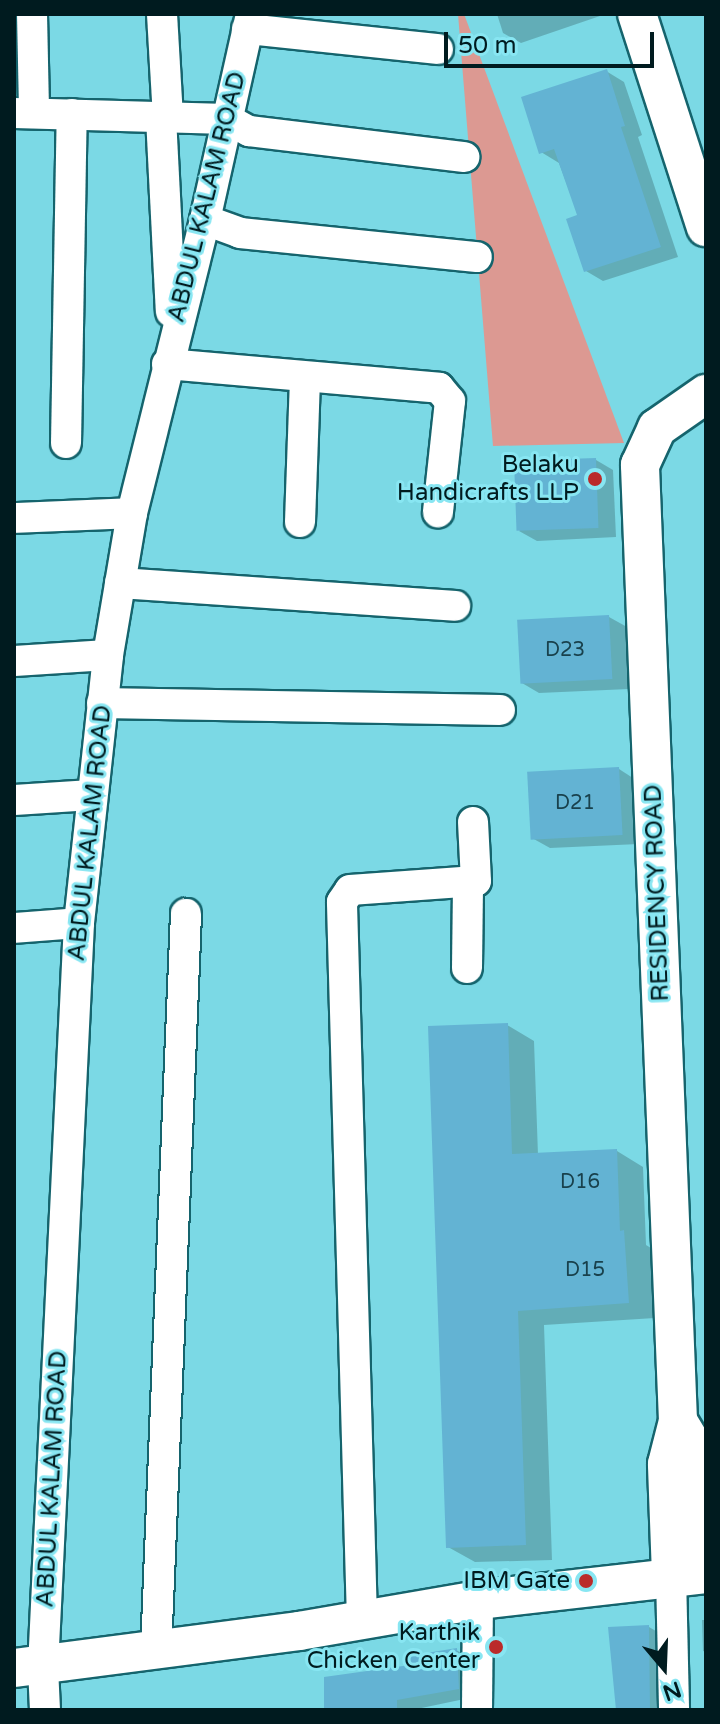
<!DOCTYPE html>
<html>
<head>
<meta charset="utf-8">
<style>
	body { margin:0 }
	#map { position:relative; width:720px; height:1724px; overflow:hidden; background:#7bd9e5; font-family:"Varela Round",sans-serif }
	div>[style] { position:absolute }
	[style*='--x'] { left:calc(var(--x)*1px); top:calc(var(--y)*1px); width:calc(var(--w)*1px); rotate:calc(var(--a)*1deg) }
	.green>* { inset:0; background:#dc9992 }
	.shadow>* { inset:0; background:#0003 }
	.building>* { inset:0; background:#63b3d3; transform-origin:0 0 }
	.roads { filter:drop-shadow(2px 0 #15646d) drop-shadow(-2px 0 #15646d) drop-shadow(0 2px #15646d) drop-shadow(0 -2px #15646d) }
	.minor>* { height:30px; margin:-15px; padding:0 15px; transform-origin:15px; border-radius:15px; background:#fff }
	.tertiary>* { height:38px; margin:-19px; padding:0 19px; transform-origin:19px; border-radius:19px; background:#fff }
	.dots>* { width:22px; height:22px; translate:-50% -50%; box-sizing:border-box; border:4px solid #88e6f2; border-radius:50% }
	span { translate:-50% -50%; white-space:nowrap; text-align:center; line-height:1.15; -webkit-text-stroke:6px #88e6f2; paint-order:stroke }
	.number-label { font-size:20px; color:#19414c }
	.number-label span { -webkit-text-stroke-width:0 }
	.street-label { font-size:24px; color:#001b1f }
	.poi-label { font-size:24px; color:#001b1f }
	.right { translate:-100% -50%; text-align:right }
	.frame { position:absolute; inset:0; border:16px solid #001b1f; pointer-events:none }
	.north { position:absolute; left:624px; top:1628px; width:80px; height:80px; -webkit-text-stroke:6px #88e6f2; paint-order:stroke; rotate:161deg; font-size:22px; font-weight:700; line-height:32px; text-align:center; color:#001b1f }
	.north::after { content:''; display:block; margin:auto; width:28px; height:36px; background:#001b1f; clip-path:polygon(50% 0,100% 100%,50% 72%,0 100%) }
	.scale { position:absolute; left:444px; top:32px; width:210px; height:36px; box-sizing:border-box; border:4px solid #001b1f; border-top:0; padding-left:10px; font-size:24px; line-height:28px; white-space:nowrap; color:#001b1f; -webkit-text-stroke:6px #88e6f2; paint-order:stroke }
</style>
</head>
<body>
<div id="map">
	<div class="green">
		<div style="clip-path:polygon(458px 14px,464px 14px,624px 443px,493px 446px)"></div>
	</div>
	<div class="shadow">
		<div style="clip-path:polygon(497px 14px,600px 14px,600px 16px,521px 43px,503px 33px)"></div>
		<div style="clip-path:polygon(606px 71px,624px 82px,642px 135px,638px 137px,678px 257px,603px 281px,586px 271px,579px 217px,559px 163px,541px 152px)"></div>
		<div style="clip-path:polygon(596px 460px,613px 470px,616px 537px,537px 541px,519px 531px)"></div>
		<div style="clip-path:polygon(609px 617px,627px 627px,629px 689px,539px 693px,522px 683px)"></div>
		<div style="clip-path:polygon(619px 769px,636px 780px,639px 844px,550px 848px,532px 838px)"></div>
		<div style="clip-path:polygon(507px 1025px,534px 1041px,538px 1155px,617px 1151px,643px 1167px,646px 1245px,651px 1248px,655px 1318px,544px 1325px,552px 1560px,475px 1562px,448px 1547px)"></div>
		<div style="clip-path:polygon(702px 1620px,706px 1620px,706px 1652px,703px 1651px)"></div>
		<div style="clip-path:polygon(649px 1627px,661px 1634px,661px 1710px,617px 1710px)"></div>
		<div style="clip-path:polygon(456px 1650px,472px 1659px,474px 1697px,412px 1710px,326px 1710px,412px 1666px)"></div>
	</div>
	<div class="building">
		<div style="clip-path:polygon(607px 69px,625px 126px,621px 127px,661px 247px,584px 272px,566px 219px,577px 215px,554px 149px,539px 154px,521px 97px)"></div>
		<div style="left:596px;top:458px;width:70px;height:82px;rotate:88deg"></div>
		<div style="left:609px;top:615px;width:64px;height:92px;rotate:87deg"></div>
		<div style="left:619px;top:767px;width:68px;height:92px;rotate:87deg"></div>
		<div style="clip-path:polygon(508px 1023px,512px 1154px,617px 1149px,620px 1231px,624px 1230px,629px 1303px,518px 1311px,526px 1545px,446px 1548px,428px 1026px)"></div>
		<div style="clip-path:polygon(649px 1625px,650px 1710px,616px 1710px,608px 1627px)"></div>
		<div style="clip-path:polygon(457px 1648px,459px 1689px,397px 1700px,397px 1710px,324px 1710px,324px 1677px,410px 1665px,408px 1656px)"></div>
	</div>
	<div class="roads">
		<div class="minor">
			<div style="--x:32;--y:14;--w:99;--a:88.8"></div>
			<div style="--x:162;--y:14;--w:103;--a:86.7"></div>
			<div style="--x:247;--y:29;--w:192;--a:6"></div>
			<div style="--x:14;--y:113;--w:213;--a:1.6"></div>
			<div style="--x:227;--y:119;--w:25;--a:29"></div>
			<div style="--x:249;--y:131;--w:217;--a:6.9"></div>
			<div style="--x:161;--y:117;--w:195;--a:87.1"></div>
			<div style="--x:205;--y:220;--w:37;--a:20"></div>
			<div style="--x:240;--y:233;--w:238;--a:5.8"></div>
			<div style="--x:167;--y:364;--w:273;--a:5"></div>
			<div style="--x:439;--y:388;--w:17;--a:50"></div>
			<div style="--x:450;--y:401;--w:112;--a:96.2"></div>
			<div style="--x:66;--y:443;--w:329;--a:-89"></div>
			<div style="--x:14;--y:518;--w:118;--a:-2.4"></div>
			<div style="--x:300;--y:522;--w:145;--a:-88"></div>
			<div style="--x:120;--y:583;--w:336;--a:3.9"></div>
			<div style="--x:14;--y:661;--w:94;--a:-3.7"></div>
			<div style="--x:102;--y:703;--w:398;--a:1"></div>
			<div style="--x:14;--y:800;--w:78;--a:-3.7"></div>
			<div style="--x:14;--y:928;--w:65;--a:-4.4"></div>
			<div style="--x:467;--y:968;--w:84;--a:-89.3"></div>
			<div style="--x:671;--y:1575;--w:135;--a:88.7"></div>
			<div style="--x:362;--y:1620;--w:718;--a:-91.6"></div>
			<div style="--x:342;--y:902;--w:14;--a:-56"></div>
			<div style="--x:350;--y:890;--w:126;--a:-4.1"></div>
			<div style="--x:476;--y:881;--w:59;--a:-92.9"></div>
			<div style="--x:156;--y:1651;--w:738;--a:-87.67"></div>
			<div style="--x:45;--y:1710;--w:43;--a:-92.7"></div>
			<div style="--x:43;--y:1667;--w:745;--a:-87.23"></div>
			<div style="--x:79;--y:923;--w:270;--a:-83.8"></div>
			<div style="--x:108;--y:655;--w:144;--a:-80.4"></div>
			<div style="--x:132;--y:513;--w:302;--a:-76"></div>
			<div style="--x:205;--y:220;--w:211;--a:-77.4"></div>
			<div style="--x:477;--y:1710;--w:110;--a:-89.5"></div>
		</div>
		<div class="tertiary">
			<div style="--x:637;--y:14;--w:224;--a:72.1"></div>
			<div style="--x:678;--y:1421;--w:47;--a:59"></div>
			<div style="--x:702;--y:1461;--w:113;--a:88"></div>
			<div style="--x:671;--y:1575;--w:111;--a:-92.1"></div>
			<div style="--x:667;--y:1464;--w:44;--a:-75.7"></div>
			<div style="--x:678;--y:1421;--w:957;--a:-92.28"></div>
			<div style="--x:640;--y:465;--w:41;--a:-65.3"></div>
			<div style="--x:657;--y:428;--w:60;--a:-34.8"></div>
			<div style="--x:14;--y:1668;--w:287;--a:-7.4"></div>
			<div style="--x:299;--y:1631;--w:182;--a:-9.8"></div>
			<div style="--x:478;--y:1600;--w:229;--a:-6.5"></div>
		</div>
	</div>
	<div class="dots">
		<div style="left:595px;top:479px;background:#ba2b2a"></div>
		<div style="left:586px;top:1581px;background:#ba2b2a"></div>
		<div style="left:496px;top:1647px;background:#ba2b2a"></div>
	</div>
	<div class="number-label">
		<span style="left:565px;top:650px">D23</span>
		<span style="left:575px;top:803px">D21</span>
		<span style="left:580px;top:1182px">D16</span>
		<span style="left:585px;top:1270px">D15</span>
	</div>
	<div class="street-label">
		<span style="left:207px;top:197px;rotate:-76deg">ABDUL KALAM ROAD</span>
		<span style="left:90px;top:833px;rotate:-84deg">ABDUL KALAM ROAD</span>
		<span style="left:657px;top:893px;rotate:-92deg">RESIDENCY ROAD</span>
		<span style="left:52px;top:1479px;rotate:-87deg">ABDUL KALAM ROAD</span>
	</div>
	<div class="poi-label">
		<span class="right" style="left:579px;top:479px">Belaku<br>Handicrafts LLP</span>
		<span class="right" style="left:570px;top:1581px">IBM Gate</span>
		<span class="right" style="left:480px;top:1647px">Karthik<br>Chicken Center</span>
	</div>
	<div class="frame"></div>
	<div class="north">N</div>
	<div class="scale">50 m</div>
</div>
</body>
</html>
